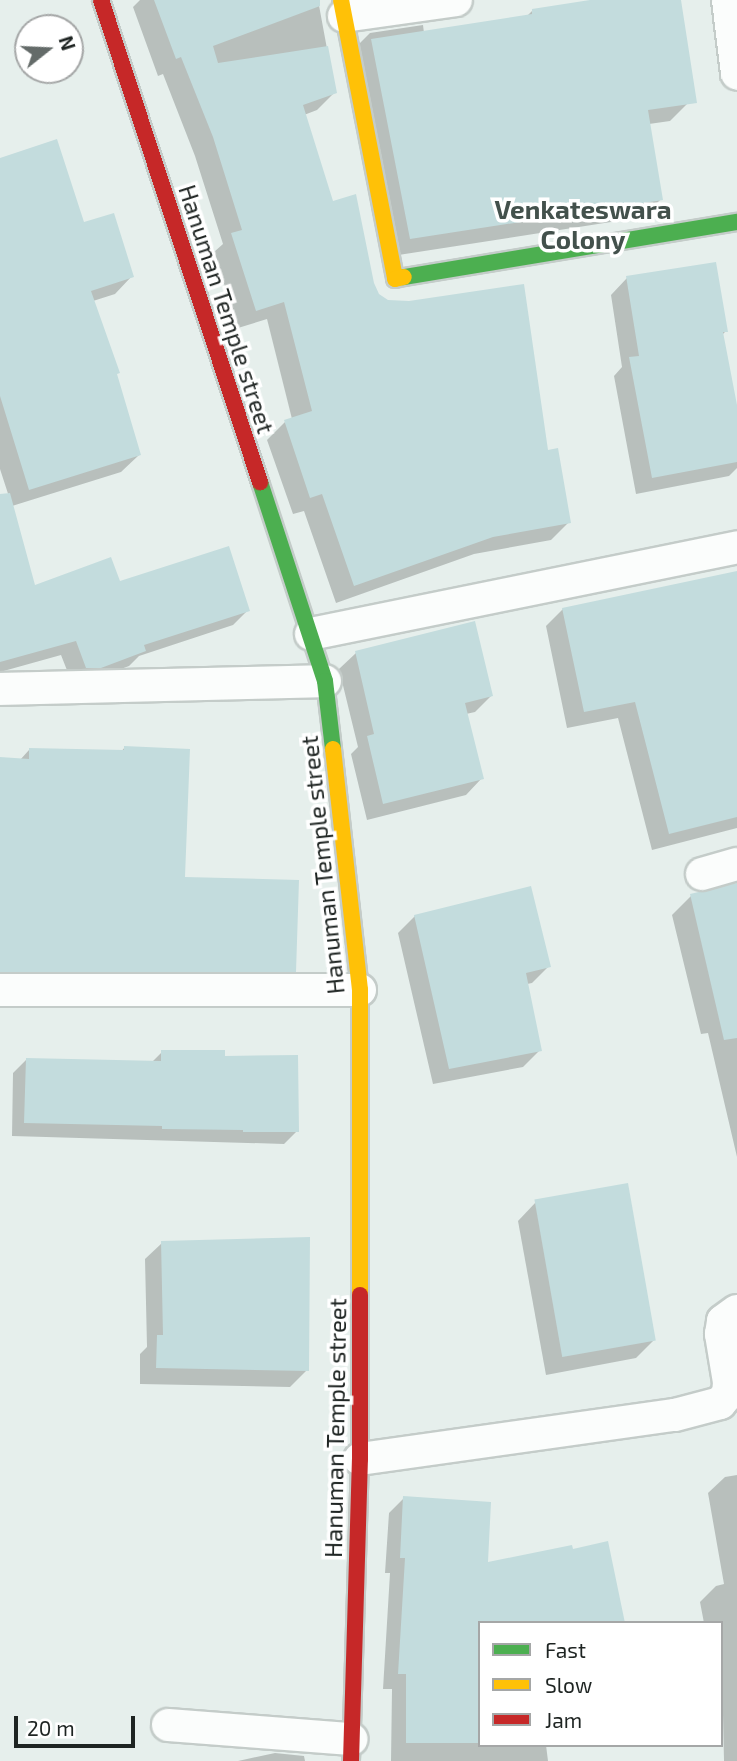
<!DOCTYPE html>
<html>
<head>
<meta charset="utf-8">
<style>
	body { margin:0 }
	#map { position:relative; width:737px; height:1761px; overflow:hidden; background:#e6efec; font-family:"Exo 2",sans-serif }
	div>[style] { position:absolute }
	[style*='--x'] { left:calc(var(--x)*1px); top:calc(var(--y)*1px); width:calc(var(--w)*1px); rotate:calc(var(--a)*1deg) }
	.shadow>* { inset:0; background:#0003 }
	.building>* { inset:0; background:#c3dcdd; transform-origin:0 0 }
	.roads { filter:drop-shadow(2px 0 #c4ccc9) drop-shadow(-2px 0 #c4ccc9) drop-shadow(0 2px #c4ccc9) drop-shadow(0 -2px #c4ccc9) }
	.street>* { height:32px; margin:-16px; padding:0 16px; transform-origin:16px; border-radius:16px; background:#fbfdfc }
	.fast>* { height:16px; margin:-8px; padding:0 8px; transform-origin:8px; border-radius:8px; background:#4caf50 }
	.slow>* { height:16px; margin:-8px; padding:0 8px; transform-origin:8px; border-radius:8px; background:#ffc107 }
	.jam>* { height:16px; margin:-8px; padding:0 8px; transform-origin:8px; border-radius:8px; background:#c62828 }
	span { translate:-50% -50%; white-space:nowrap; text-align:center; line-height:1.15; -webkit-text-stroke:7px #fff; paint-order:stroke }
	.street-label { font-size:24px; color:#1e2422 }
	.neighbourhood-label { font-size:26px; color:#43514c; font-weight:700 }
	.legend { position:absolute; left:478px; top:1621px; width:245px; height:126px; box-sizing:border-box; background:#fff; border:2px solid #a5a7a7; margin:0; padding:9px 12px; list-style:none; font-size:21px; color:#1e2422 }
	.legend li { display:flex; align-items:center; gap:14px; height:35px }
	.legend b { width:35px; border:2px solid #a5a7a7 }
	.north { position:absolute; left:14px; top:14px; width:70px; height:70px; box-sizing:border-box; background:#fff; border:2px solid #a5a7a7; border-radius:50%; rotate:72deg; font-size:19px; font-weight:700; line-height:28px; text-align:center; color:#1e2422 }
	.north::after { content:''; display:block; margin:auto; width:24px; height:32px; background:#646b69; clip-path:polygon(50% 0,100% 100%,50% 72%,0 100%) }
	.scale { position:absolute; left:14px; top:1716px; width:121px; height:32px; box-sizing:border-box; border:4px solid #1e2422; border-top:0; padding-left:9px; font-size:21px; line-height:24px; white-space:nowrap; color:#1e2422; -webkit-text-stroke:5px #fff; paint-order:stroke }
</style>
</head>
<body>
<div id="map">
	<div class="shadow">
		<div style="clip-path:polygon(140px 0,318px 0,335px 92px,317px 110px,304px 115px,332px 203px,378px 295px,547px 452px,569px 522px,551px 540px,474px 554px,336px 603px,304px 511px,293px 514px,267px 440px,285px 422px,292px 419px,267px 319px,238px 328px,214px 252px,223px 244px,195px 156px,163px 74px,158px 76px,133px 7px)"></div>
		<div style="clip-path:polygon(608px 0,679px 0,688px 103px,670px 121px,649px 124px,661px 199px,643px 217px,392px 256px,352px 51px,370px 33px,423px 25px,424px 33px,526px 17px,533px 10px)"></div>
		<div style="clip-path:polygon(0 160px,83px 225px,132px 276px,115px 294px,93px 301px,139px 455px,121px 472px,12px 506px,0 469px)"></div>
		<div style="clip-path:polygon(627px 278px,726px 331px,722px 335px,737px 415px,737px 468px,729px 476px,636px 494px,614px 376px,622px 367px,611px 295px)"></div>
		<div style="clip-path:polygon(0 517px,34px 587px,119px 583px,248px 610px,233px 625px,139px 656px,129px 666px,84px 683px,72px 683px,61px 655px,0 672px)"></div>
		<div style="clip-path:polygon(737px 572px,737px 828px,652px 850px,618px 718px,567px 728px,546px 626px,563px 609px)"></div>
		<div style="clip-path:polygon(356px 653px,491px 696px,475px 712px,466px 714px,482px 778px,466px 795px,367px 820px,351px 754px,358px 747px,339px 669px)"></div>
		<div style="clip-path:polygon(125px 747px,183px 878px,294px 971px,277px 989px,0 989px,0 758px,20px 760px,29px 750px,121px 752px)"></div>
		<div style="clip-path:polygon(737px 885px,737px 1157px,708px 1033px,701px 1034px,672px 915px,691px 896px)"></div>
		<div style="clip-path:polygon(415px 916px,549px 966px,532px 983px,527px 984px,540px 1050px,523px 1067px,433px 1084px,398px 933px)"></div>
		<div style="clip-path:polygon(162px 1052px,223px 1058px,297px 1131px,284px 1144px,12px 1136px,13px 1073px,26px 1060px,151px 1063px)"></div>
		<div style="clip-path:polygon(536px 1202px,655px 1339px,636px 1358px,546px 1375px,518px 1221px)"></div>
		<div style="clip-path:polygon(162px 1243px,307px 1370px,290px 1387px,140px 1384px,140px 1354px,147px 1347px,145px 1259px)"></div>
		<div style="clip-path:polygon(737px 1475px,737px 1761px,724px 1761px,721px 1623px,704px 1623px,700px 1602px,716px 1586px,724px 1584px,708px 1493px,725px 1477px)"></div>
		<div style="clip-path:polygon(404px 1498px,480px 1623px,480px 1745px,546px 1745px,548px 1761px,391px 1761px,392px 1689px,383px 1689px,390px 1573px,385px 1573px,389px 1513px)"></div>
		<div style="clip-path:polygon(275px 1753px,304px 1756px,305px 1761px,238px 1761px)"></div>
	</div>
	<div class="building">
		<div style="clip-path:polygon(154px 0,320px 0,320px 6px,213px 46px,218px 63px,328px 46px,337px 93px,303px 105px,333px 201px,356px 194px,374px 283px,379px 294px,388px 300px,409px 301px,524px 284px,548px 450px,558px 448px,571px 523px,493px 537px,354px 586px,322px 494px,310px 498px,284px 420px,312px 411px,284px 302px,256px 311px,231px 233px,242px 230px,213px 137px,181px 57px,176px 59px)"></div>
		<div style="clip-path:polygon(590px 0,681px 0,697px 103px,648px 110px,663px 200px,410px 239px,371px 39px,532px 14px,532px 9px)"></div>
		<div style="clip-path:polygon(57px 139px,84px 222px,114px 213px,134px 277px,91px 291px,120px 373px,117px 374px,141px 455px,29px 490px,0 396px,0 158px)"></div>
		<div style="clip-path:polygon(716px 262px,728px 332px,723px 332px,737px 405px,737px 462px,652px 478px,629px 357px,639px 356px,626px 276px)"></div>
		<div style="clip-path:polygon(10px 493px,35px 585px,111px 557px,120px 581px,229px 546px,250px 611px,144px 645px,146px 651px,101px 668px,86px 668px,76px 641px,0 662px,0 494px)"></div>
		<div style="clip-path:polygon(737px 571px,737px 817px,669px 834px,635px 702px,584px 712px,562px 608px)"></div>
		<div style="clip-path:polygon(475px 621px,493px 696px,465px 703px,484px 779px,383px 804px,367px 736px,374px 734px,355px 651px)"></div>
		<div style="clip-path:polygon(124px 746px,190px 749px,185px 877px,299px 880px,296px 972px,0 972px,0 757px,29px 759px,29px 748px,124px 750px)"></div>
		<div style="clip-path:polygon(737px 883px,737px 1038px,724px 1040px,690px 894px)"></div>
		<div style="clip-path:polygon(531px 886px,551px 967px,526px 973px,542px 1051px,449px 1069px,414px 915px)"></div>
		<div style="clip-path:polygon(161px 1050px,225px 1050px,225px 1056px,298px 1055px,299px 1132px,243px 1132px,243px 1130px,162px 1129px,162px 1126px,24px 1123px,26px 1058px,161px 1061px)"></div>
		<div style="left:628px;top:1183px;width:160px;height:95px;rotate:80deg"></div>
		<div style="clip-path:polygon(310px 1237px,309px 1371px,156px 1368px,157px 1335px,163px 1335px,161px 1241px)"></div>
		<div style="clip-path:polygon(403px 1496px,491px 1502px,488px 1562px,572px 1545px,573px 1549px,608px 1541px,625px 1623px,480px 1623px,480px 1743px,406px 1743px,406px 1674px,398px 1674px,405px 1558px,400px 1558px)"></div>
	</div>
	<div class="roads">
		<div class="street">
			<div style="--x:728;--y:0;--w:74;--a:83"></div>
			<div style="--x:344;--y:16;--w:113;--a:-8.1"></div>
			<div style="--x:311;--y:634;--w:435;--a:-11.5"></div>
			<div style="--x:0;--y:689;--w:325;--a:-1.4"></div>
			<div style="--x:702;--y:874;--w:36;--a:-16"></div>
			<div style="--x:0;--y:990;--w:360;--a:0"></div>
			<div style="--x:360;--y:1459;--w:318;--a:-8"></div>
			<div style="--x:675;--y:1415;--w:47;--a:-14.9"></div>
			<div style="--x:720;--y:1403;--w:12;--a:-48"></div>
			<div style="--x:728;--y:1394;--w:12;--a:-85"></div>
			<div style="--x:729;--y:1382;--w:49;--a:-99.5"></div>
			<div style="--x:721;--y:1334;--w:13;--a:-81"></div>
			<div style="--x:723;--y:1321;--w:17;--a:-36"></div>
			<div style="--x:168;--y:1725;--w:184;--a:4.4"></div>
		</div>
		<div class="fast">
			<div style="--x:404;--y:277;--w:338;--a:-9.4"></div>
			<div style="--x:260;--y:482;--w:209;--a:71.9"></div>
			<div style="--x:325;--y:681;--w:68;--a:83.3"></div>
		</div>
		<div class="slow">
			<div style="--x:341;--y:0;--w:284;--a:79"></div>
			<div style="--x:395;--y:279;--w:9;--a:-13"></div>
			<div style="--x:333;--y:749;--w:243;--a:83.6"></div>
			<div style="--x:360;--y:990;--w:305;--a:90"></div>
		</div>
		<div class="jam">
			<div style="--x:101;--y:0;--w:508;--a:71.74"></div>
			<div style="--x:351;--y:1761;--w:302;--a:-88.3"></div>
			<div style="--x:360;--y:1459;--w:164;--a:-90"></div>
		</div>
	</div>
	<div class="street-label">
		<span style="left:227px;top:309px;rotate:72deg">Hanuman Temple street</span>
		<span style="left:322px;top:865px;rotate:-96deg">Hanuman Temple street</span>
		<span style="left:335px;top:1428px;rotate:-89deg">Hanuman Temple street</span>
	</div>
	<div class="neighbourhood-label">
		<span style="left:583px;top:224px">Venkateswara<br>Colony</span>
	</div>
	<ul class="legend">
	<li><b style="height:9px;background:#4caf50"></b>Fast</li>
	<li><b style="height:9px;background:#ffc107"></b>Slow</li>
	<li><b style="height:9px;background:#c62828"></b>Jam</li>
	</ul>
	<div class="north">N</div>
	<div class="scale">20 m</div>
</div>
</body>
</html>
